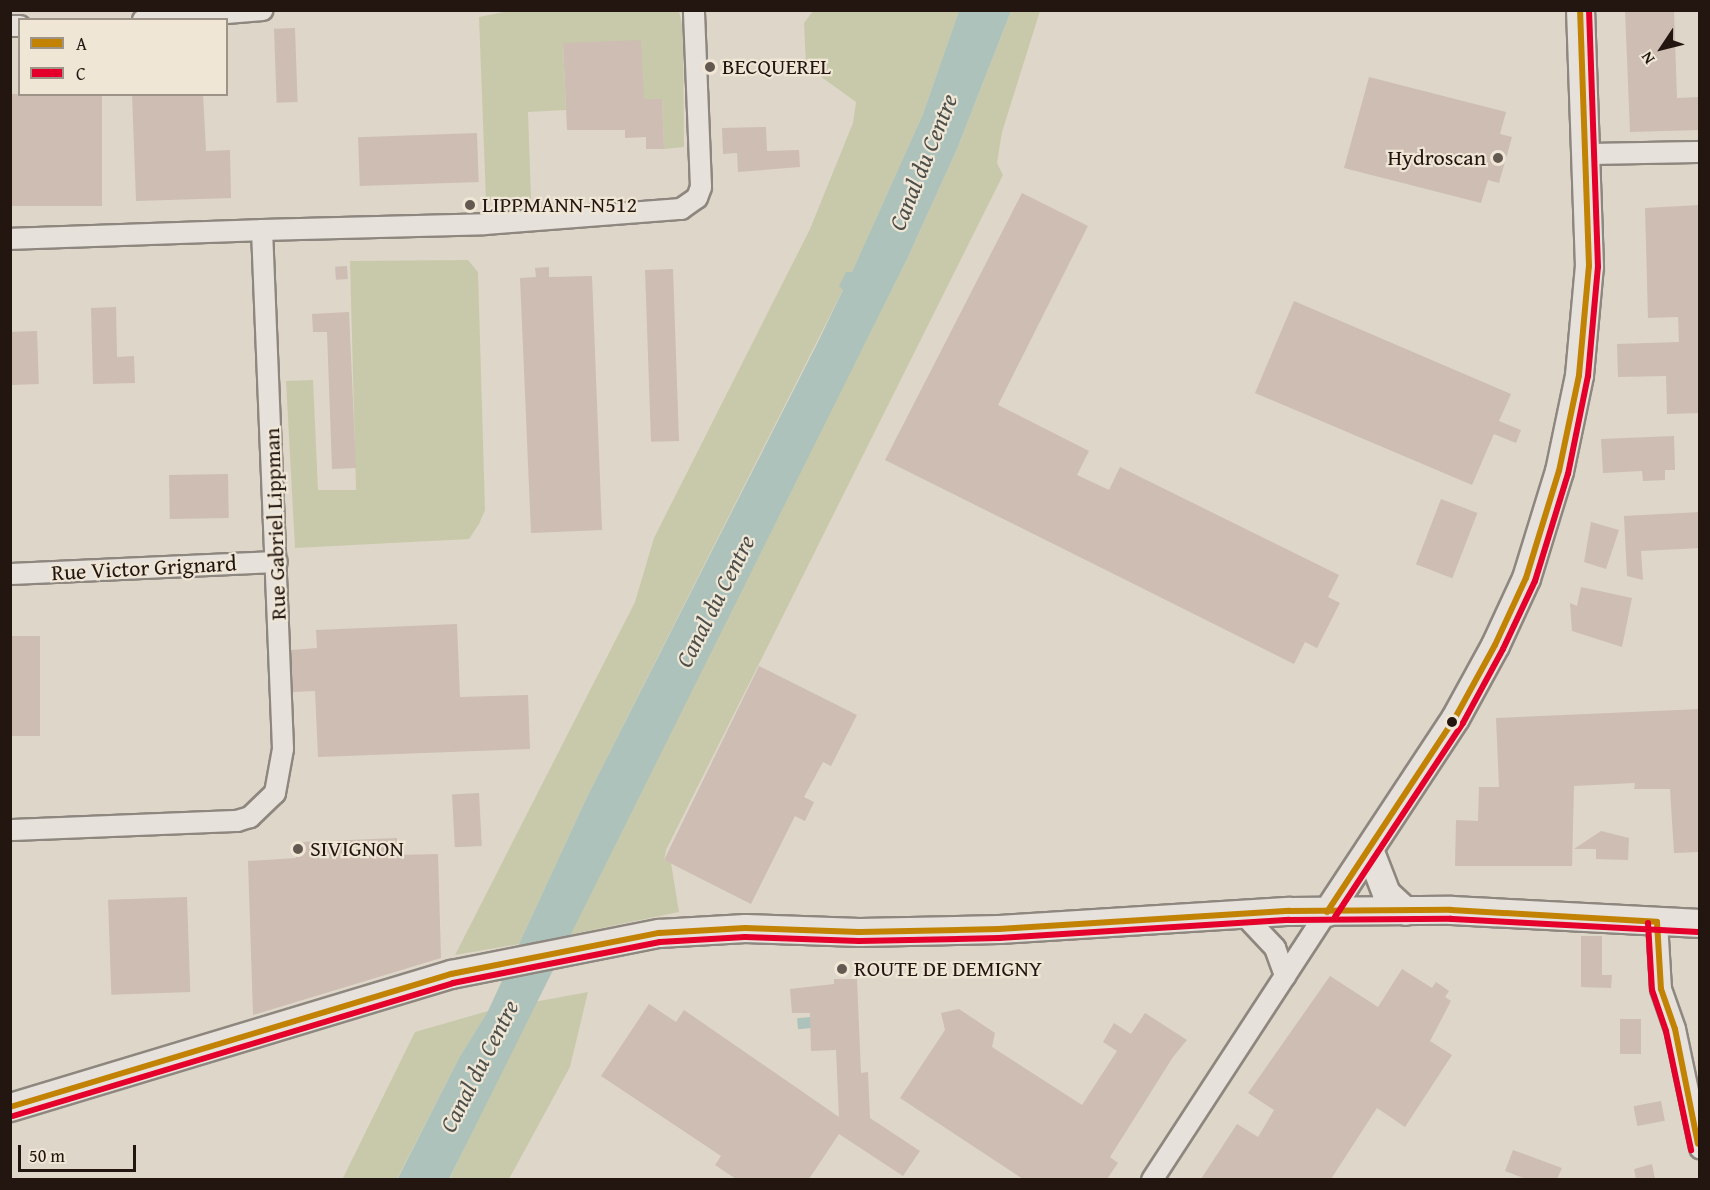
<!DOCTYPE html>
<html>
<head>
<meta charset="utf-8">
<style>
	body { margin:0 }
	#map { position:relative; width:1710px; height:1190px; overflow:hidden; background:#ded6c8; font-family:"Gentium Book Plus",serif }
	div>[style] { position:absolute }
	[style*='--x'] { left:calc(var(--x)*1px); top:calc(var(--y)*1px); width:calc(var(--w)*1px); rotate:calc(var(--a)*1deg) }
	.green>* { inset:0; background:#c8c9aa }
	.water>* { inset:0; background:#acc2bb; transform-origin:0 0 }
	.building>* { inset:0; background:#cdbdb3; transform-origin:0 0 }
	.roads { filter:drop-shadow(2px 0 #8e877f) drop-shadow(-2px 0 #8e877f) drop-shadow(0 2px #8e877f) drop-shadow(0 -2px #8e877f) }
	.minor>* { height:20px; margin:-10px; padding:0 10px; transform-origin:10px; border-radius:10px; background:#e6e2db }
	.secondary>* { height:27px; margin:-13.5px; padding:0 13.5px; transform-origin:13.5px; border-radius:13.5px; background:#e6e2db }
	.bus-1>* { height:6px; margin:-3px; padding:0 3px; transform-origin:3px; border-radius:3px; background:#c28204 }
	.bus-2>* { height:6px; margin:-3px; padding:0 3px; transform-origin:3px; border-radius:3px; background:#e4002b }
	.dots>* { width:16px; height:16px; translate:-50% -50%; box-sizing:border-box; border:3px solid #efe6d6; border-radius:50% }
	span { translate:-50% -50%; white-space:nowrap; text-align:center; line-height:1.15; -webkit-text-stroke:4.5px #efe6d6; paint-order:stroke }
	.poi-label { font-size:22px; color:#231610 }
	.left { translate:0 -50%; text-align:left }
	.right { translate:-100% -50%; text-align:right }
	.street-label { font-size:22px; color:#231610 }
	.water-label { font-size:24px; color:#4c4f4a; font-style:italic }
	.frame { position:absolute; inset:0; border:12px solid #231610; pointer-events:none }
	.legend { position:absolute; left:18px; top:18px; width:210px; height:78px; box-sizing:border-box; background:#efe6d6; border:2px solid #9d9387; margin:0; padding:8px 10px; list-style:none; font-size:18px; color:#231610 }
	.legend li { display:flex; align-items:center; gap:12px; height:30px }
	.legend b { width:30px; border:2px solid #9d9387 }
	.north { position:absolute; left:1632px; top:18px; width:60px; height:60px; -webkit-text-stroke:4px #efe6d6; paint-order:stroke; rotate:235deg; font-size:16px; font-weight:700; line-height:24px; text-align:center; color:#231610 }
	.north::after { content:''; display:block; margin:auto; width:21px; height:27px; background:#231610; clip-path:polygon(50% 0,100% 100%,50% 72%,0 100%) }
	.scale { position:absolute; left:18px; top:1145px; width:118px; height:27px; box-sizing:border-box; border:3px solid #231610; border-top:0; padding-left:8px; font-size:18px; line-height:21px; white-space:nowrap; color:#231610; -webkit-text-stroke:4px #efe6d6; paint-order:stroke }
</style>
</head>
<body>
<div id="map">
	<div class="green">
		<div style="clip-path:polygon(514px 10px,679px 11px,683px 29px,684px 147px,664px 149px,662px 99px,644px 99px,563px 43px,566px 110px,528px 112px,531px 199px,486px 201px,479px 17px)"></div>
		<div style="clip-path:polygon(813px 11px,959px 11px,923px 114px,852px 272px,587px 797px,519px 944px,455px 955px,635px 602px,654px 538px,810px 229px,853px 123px,856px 102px,806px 66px,804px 23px)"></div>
		<div style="clip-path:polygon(1011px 11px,1040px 11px,1002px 132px,997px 163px,1003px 175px,666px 850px,664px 860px,671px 863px,679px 912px,568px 935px,908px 257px,957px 149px)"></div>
		<div style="clip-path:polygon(468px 260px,478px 272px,485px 510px,479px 524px,469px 539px,295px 548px,286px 381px,313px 380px,318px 490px,356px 490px,350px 261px)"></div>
		<div style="clip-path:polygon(588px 992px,570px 1067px,509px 1179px,449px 1180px,534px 1002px)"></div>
		<div style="clip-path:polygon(488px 1011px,459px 1058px,397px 1179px,342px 1180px,415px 1032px)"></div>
	</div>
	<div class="water">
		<div style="clip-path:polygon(959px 11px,1011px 11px,957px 149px,908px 257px,449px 1179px,397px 1180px,459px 1058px,488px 1011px,587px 797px,817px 344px,843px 290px,839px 286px,846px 272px,852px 272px,923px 114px)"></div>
		<div style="left:822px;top:1016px;width:11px;height:25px;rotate:85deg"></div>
	</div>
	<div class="building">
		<div style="clip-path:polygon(1625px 10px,1674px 10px,1677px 98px,1700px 97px,1700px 130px,1630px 132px)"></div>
		<div style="left:295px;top:28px;width:74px;height:21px;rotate:88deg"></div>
		<div style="clip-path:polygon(641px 40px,644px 99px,662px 99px,664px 149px,646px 149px,646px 137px,625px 138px,625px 130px,567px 130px,563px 43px)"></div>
		<div style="clip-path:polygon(1369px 77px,1506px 112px,1500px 134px,1512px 137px,1499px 183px,1488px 180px,1481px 203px,1344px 168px)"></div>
		<div style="left:10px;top:94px;width:92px;height:112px"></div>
		<div style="clip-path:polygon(132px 94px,203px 94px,206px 151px,230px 150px,231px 198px,136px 201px)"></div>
		<div style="clip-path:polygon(766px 127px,767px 151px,799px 150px,800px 167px,738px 172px,737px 153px,723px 154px,722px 128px)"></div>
		<div style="left:477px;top:133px;width:49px;height:119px;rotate:88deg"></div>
		<div style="clip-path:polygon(1022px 193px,1088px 226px,998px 405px,1089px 451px,1077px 475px,1109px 490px,1120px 467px,1339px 575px,1328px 597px,1340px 603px,1317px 648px,1305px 642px,1294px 664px,885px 460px)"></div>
		<div style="clip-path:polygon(1700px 205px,1700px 413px,1667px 414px,1666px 376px,1618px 377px,1617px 344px,1679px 342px,1678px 317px,1648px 318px,1645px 208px)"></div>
		<div style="left:347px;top:266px;width:13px;height:12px;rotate:86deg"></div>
		<div style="clip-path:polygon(549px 267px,549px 277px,592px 276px,602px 530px,531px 533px,520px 278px,536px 277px,535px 268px)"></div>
		<div style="left:673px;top:269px;width:172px;height:28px;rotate:88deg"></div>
		<div style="clip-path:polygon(1294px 301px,1511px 394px,1499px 421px,1521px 430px,1516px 443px,1494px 434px,1472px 485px,1255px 393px)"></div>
		<div style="clip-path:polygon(116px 307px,117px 357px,134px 356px,135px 383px,93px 384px,91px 308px)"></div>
		<div style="clip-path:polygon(349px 312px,356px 468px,332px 469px,327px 332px,313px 332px,312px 314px)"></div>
		<div style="left:37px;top:331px;width:53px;height:27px;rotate:88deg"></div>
		<div style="clip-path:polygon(1674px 436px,1675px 470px,1665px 470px,1665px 480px,1643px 481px,1642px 471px,1603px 473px,1601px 439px)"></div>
		<div style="left:228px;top:474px;width:44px;height:59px;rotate:89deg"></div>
		<div style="left:1441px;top:499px;width:39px;height:70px;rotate:21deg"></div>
		<div style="clip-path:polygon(1700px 512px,1700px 548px,1641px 551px,1643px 580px,1627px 576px,1624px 516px)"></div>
		<div style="clip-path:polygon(1591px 522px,1619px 530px,1606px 569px,1584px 562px)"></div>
		<div style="clip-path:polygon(1581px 587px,1632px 598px,1622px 647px,1572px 631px,1570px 603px,1577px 606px)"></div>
		<div style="clip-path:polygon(457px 624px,460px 697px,528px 695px,530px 749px,318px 757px,315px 691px,293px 692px,291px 650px,317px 648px,316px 630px)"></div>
		<div style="left:10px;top:636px;width:30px;height:100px"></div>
		<div style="clip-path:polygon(759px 666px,857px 715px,831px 766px,823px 762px,804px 797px,814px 802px,805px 821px,795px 816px,751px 904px,664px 860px)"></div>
		<div style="clip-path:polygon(1700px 709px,1700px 852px,1674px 853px,1670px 789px,1634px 789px,1635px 783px,1574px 786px,1572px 866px,1455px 866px,1456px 820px,1478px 821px,1479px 787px,1499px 787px,1496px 718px)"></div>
		<div style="left:479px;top:793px;width:53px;height:27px;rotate:87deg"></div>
		<div style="clip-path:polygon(1601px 831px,1629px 838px,1628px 860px,1596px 859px,1596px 849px,1574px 849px)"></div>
		<div style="clip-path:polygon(397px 838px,397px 855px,438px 854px,441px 958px,253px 1015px,248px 861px,296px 858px,295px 844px,301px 842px)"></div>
		<div style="left:187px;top:897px;width:95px;height:79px;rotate:88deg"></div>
		<div style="clip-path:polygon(1581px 936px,1602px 936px,1602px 975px,1612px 975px,1611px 988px,1581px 987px)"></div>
		<div style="clip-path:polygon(1402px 969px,1432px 988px,1436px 982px,1449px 991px,1445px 997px,1451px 1001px,1430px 1041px,1452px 1055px,1405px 1127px,1377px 1108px,1331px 1179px,1201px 1179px,1237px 1124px,1258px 1137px,1274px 1110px,1248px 1093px,1330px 976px,1378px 1007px)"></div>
		<div style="clip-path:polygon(834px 979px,857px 979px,861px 1073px,868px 1072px,870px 1118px,920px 1151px,903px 1176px,839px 1134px,809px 1179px,736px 1179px,715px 1165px,721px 1156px,601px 1076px,649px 1004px,676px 1022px,684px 1010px,839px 1117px,836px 1050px,811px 1051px,810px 1013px,792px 1013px,790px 989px,834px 984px)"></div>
		<div style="clip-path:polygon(959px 1009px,995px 1033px,992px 1047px,1082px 1105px,1117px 1051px,1103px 1042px,1114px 1023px,1131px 1034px,1145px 1013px,1187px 1040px,1173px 1057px,1110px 1157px,1118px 1163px,1107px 1179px,1023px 1179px,900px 1098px,945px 1030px,941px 1013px)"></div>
		<div style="left:1620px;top:1019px;width:21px;height:35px"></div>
		<div style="left:1661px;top:1101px;width:20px;height:28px;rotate:79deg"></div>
		<div style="clip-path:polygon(1513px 1150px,1562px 1168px,1557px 1179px,1526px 1179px,1505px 1171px)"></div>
		<div style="clip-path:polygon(1652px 1164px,1655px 1179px,1636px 1179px,1634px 1169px)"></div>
	</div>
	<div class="roads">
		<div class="minor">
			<div style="--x:143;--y:20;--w:120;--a:-4.8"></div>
			<div style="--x:10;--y:26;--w:10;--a:0"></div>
			<div style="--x:1587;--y:154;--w:113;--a:-1"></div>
			<div style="--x:262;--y:230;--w:223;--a:-1.5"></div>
			<div style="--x:485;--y:224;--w:197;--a:-4.4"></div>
			<div style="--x:681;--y:209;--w:19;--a:-35"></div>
			<div style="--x:697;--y:198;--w:12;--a:-70"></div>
			<div style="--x:701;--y:187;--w:177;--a:-92.3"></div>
			<div style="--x:10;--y:239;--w:252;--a:-2"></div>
			<div style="--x:262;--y:230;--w:519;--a:87.68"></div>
			<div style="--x:283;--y:749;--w:45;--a:100.3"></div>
			<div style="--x:275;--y:793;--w:35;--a:136"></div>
			<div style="--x:250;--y:817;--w:14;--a:163"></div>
			<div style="--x:237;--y:821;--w:227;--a:177.7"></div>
			<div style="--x:10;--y:574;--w:267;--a:-2.6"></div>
			<div style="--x:1243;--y:914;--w:47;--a:46.7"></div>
			<div style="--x:1275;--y:948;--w:30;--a:70"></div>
			<div style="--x:1657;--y:922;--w:67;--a:86.6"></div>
			<div style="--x:1661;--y:989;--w:42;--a:70.7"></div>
			<div style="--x:1675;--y:1029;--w:122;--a:78.1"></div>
			<div style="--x:1152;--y:1180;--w:320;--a:-56.9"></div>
		</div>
		<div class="secondary">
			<div style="--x:1369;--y:849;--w:47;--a:68.9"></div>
			<div style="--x:1386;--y:893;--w:26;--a:43"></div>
			<div style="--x:1327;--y:912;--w:232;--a:-56.6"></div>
			<div style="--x:1455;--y:718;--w:83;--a:-61.3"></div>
			<div style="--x:1495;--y:645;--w:74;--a:-65.2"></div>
			<div style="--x:1526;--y:578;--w:112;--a:-72.9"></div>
			<div style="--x:1559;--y:471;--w:98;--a:-78.2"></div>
			<div style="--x:1579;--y:375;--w:109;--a:-84.8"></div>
			<div style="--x:1589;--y:266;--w:256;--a:-92"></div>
			<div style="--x:10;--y:1107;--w:461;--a:-16.8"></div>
			<div style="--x:451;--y:974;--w:212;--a:-11.2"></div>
			<div style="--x:659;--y:933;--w:86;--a:-3.3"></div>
			<div style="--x:745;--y:928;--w:114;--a:2"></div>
			<div style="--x:859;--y:932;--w:140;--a:-1.2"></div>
			<div style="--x:999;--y:929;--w:291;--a:-3.6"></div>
			<div style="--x:1289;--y:911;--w:162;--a:-0.4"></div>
			<div style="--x:1451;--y:910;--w:249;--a:3"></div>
		</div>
	</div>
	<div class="bus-1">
		<div style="--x:1327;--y:912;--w:232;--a:-56.6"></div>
		<div style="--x:1455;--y:718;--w:83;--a:-61.3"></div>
		<div style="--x:1495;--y:645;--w:74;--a:-65.2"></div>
		<div style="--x:1526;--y:578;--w:112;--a:-72.9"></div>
		<div style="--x:1559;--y:471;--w:98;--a:-78.2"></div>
		<div style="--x:1579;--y:375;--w:109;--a:-84.8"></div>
		<div style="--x:1589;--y:266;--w:256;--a:-92"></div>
		<div style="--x:10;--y:1107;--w:461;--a:-16.8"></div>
		<div style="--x:451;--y:974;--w:212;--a:-11.2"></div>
		<div style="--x:659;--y:933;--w:86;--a:-3.3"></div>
		<div style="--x:745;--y:928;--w:114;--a:2"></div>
		<div style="--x:859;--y:932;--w:140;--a:-1.2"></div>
		<div style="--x:999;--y:929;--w:291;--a:-3.6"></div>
		<div style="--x:1289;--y:911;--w:162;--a:-0.4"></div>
		<div style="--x:1451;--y:910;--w:206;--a:3.3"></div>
		<div style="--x:1657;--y:922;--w:67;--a:86.6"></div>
		<div style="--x:1661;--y:989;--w:42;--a:70.7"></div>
		<div style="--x:1675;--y:1029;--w:117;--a:78.7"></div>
	</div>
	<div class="bus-2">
		<div style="--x:1335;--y:917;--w:232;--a:-56.6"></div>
		<div style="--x:1463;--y:723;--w:84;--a:-61.6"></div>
		<div style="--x:1503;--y:649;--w:75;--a:-64.8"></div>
		<div style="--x:1535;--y:581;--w:112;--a:-72.9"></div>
		<div style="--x:1568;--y:474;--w:100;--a:-78.5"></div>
		<div style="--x:1588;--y:376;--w:109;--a:-84.8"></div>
		<div style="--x:1598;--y:267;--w:257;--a:-92"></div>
		<div style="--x:1648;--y:923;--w:67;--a:86.6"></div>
		<div style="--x:1652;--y:990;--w:43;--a:71.1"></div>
		<div style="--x:1666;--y:1031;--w:122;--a:78.1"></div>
		<div style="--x:13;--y:1116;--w:460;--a:-16.8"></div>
		<div style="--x:453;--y:983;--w:211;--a:-11.2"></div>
		<div style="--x:660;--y:942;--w:85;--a:-3.4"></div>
		<div style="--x:745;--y:937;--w:114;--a:2"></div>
		<div style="--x:859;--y:941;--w:140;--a:-1.2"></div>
		<div style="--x:999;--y:938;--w:291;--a:-3.6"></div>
		<div style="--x:1289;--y:920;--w:162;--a:-0.4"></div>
		<div style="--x:1451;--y:919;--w:249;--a:3"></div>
	</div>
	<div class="dots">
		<div style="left:710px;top:67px;background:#645950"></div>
		<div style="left:1498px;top:158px;background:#645950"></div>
		<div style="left:470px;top:205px;background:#645950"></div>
		<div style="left:1452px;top:722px;background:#231610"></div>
		<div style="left:298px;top:849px;background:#645950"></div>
		<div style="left:842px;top:969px;background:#645950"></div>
	</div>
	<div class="poi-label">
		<span class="left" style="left:722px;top:67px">BECQUEREL</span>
		<span class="right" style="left:1486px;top:158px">Hydroscan</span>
		<span class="left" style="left:482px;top:205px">LIPPMANN-N512</span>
		<span class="left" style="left:310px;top:849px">SIVIGNON</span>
		<span class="left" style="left:854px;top:969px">ROUTE DE DEMIGNY</span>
	</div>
	<div class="street-label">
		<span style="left:275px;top:524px;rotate:-92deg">Rue Gabriel Lippman</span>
		<span style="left:144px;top:568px;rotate:-3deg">Rue Victor Grignard</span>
	</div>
	<div class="water-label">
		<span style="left:923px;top:162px;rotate:-68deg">Canal du Centre</span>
		<span style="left:715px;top:601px;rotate:-63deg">Canal du Centre</span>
		<span style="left:479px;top:1066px;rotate:-63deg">Canal du Centre</span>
	</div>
	<div class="frame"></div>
	<ul class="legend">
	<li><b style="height:8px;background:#c28204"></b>A</li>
	<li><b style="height:8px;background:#e4002b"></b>C</li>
	</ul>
	<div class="north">N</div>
	<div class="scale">50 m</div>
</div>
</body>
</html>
